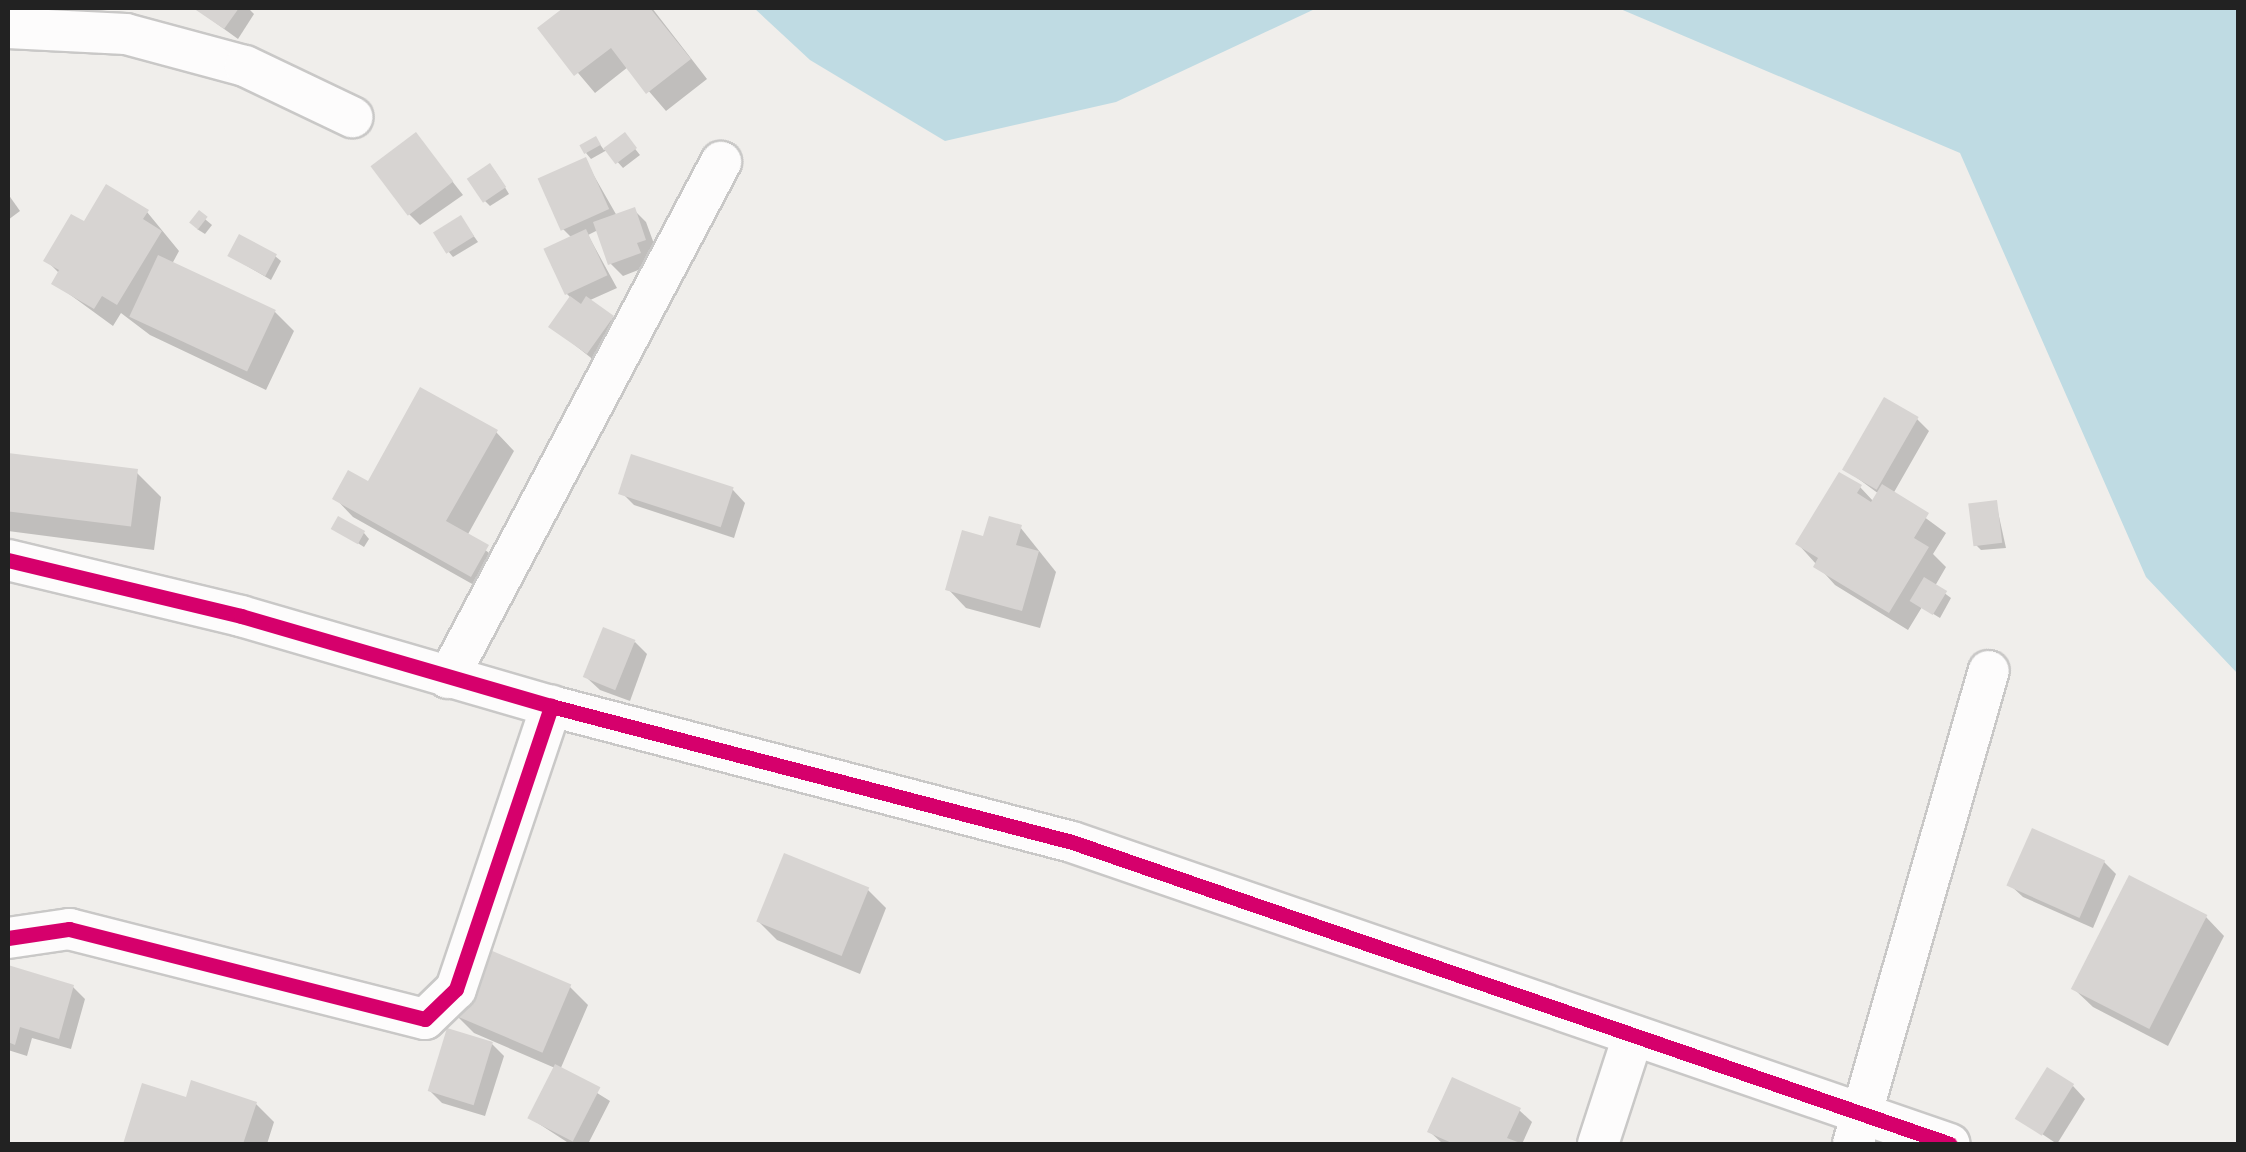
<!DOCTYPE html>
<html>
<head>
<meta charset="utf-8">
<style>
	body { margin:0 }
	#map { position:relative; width:2246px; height:1152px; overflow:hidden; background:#f0eeeb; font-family:Signika,sans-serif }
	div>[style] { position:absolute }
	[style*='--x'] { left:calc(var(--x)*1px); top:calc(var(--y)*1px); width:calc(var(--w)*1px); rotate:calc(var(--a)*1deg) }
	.water>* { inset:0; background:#bfdbe3 }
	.shadow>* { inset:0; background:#0003 }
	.building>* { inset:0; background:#d7d4d2; transform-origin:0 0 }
	.roads { filter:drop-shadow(2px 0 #c9c8c7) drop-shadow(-2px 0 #c9c8c7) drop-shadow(0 2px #c9c8c7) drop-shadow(0 -2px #c9c8c7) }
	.minor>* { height:40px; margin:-20px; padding:0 20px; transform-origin:20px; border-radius:20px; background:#fdfcfc }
	.cycleway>* { height:15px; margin:-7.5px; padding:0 7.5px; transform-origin:7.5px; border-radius:7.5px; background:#d6006c }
	span { translate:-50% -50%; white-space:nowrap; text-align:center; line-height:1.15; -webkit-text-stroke:10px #fff; paint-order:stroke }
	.frame { position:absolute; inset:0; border:10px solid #222; pointer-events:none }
</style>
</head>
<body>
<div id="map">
	<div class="water">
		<div style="clip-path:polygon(754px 8px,1317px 8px,1116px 102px,945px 141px,810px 60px)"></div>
		<div style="clip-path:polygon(1618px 8px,2238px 8px,2238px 674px,2146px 577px,1960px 153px)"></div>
	</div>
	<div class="shadow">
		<div style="clip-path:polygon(195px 8px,248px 8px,254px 14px,238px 39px)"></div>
		<div style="clip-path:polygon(567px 8px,652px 8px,707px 79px,666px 111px,628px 67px,595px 93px,540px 28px)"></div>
		<div style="clip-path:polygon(416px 135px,463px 195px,420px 225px,408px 213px)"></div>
		<div style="clip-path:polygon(624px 135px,640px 155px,623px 168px,607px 150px,591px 159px,586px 153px,596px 139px,604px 150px)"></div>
		<div style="clip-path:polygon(585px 160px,617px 216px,634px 210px,646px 222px,657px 252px,647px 256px,651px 265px,623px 276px,609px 262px,598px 230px,588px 235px,617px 288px,588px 301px,625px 330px,600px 365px,552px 327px,571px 298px,566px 293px,572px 238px,562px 228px)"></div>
		<div style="clip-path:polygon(495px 171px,509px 194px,490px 206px,484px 200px)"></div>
		<div style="clip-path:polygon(8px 194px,20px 211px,8px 220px)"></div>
		<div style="clip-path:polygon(147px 212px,179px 251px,172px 264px,275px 312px,294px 331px,266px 390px,150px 335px,121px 313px,113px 326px,54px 283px,60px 274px,46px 260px,85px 225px)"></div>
		<div style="clip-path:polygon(199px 214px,212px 225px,205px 234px,197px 229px)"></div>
		<div style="clip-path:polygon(461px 218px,478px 242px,453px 257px,448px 251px)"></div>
		<div style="clip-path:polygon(230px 256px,275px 256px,281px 261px,271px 280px)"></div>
		<div style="clip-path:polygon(1917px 419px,1929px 431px,1893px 494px,1946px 533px,1933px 554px,1946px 567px,1935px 586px,1951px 598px,1940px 618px,1922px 607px,1908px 630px,1835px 585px,1798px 544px,1860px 487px,1874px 502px,1879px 494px,1845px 469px)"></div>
		<div style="clip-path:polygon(496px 432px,514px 451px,467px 536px,506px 566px,490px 594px,353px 517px,335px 498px)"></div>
		<div style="clip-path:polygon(8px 456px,137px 473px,161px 497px,154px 550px,8px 531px)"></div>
		<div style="clip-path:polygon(733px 490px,745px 503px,734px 538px,634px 505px,622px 493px)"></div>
		<div style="clip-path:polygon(1996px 503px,2006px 548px,1981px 550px,1975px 544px)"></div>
		<div style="clip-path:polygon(1020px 527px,1056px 572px,1040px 628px,966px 608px,948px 589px,985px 539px)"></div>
		<div style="clip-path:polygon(334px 528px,364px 533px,369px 539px,364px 547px)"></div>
		<div style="clip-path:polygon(635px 642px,647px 654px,630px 701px,600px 690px,587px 678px)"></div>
		<div style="clip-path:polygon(2104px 862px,2116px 874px,2093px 928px,2023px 897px,2010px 885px)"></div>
		<div style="clip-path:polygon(2131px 879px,2206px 917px,2224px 936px,2168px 1046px,2093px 1007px,2074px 989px)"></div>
		<div style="clip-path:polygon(868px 890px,886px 908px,860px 974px,777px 940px,759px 922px)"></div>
		<div style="clip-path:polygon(8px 968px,73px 987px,85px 999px,71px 1049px,32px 1038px,27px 1056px,8px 1050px)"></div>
		<div style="clip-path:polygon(570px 987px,588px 1005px,560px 1070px,610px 1101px,588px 1144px,570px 1144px,530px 1118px,555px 1068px,474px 1033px,456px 1015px)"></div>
		<div style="clip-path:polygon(490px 1042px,504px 1056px,485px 1116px,442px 1103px,430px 1091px)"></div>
		<div style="clip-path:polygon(2073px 1086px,2085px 1099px,2057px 1144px,2018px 1118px)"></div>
		<div style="clip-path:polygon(144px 1087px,187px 1100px,256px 1104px,274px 1122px,267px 1144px,125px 1144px)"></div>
		<div style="clip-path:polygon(1519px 1110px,1532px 1122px,1522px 1144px,1443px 1144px,1430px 1132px)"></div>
	</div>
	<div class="building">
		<div style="clip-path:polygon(193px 8px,239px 8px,224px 29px)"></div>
		<div style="clip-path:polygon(563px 8px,650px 8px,691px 59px,646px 94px,611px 48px,574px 76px,537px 28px)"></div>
		<div style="left:416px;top:132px;width:62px;height:57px;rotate:53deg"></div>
		<div style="left:625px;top:132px;width:20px;height:27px;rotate:53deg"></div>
		<div style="left:596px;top:136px;width:10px;height:19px;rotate:61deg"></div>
		<div style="left:586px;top:157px;width:57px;height:53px;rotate:66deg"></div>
		<div style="left:490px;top:163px;width:29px;height:28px;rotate:56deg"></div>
		<div style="clip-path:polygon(106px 184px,149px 210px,143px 219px,162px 231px,117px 305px,102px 296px,94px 309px,51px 284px,59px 270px,43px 261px,71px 214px,84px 221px)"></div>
		<div style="clip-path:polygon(635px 207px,646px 240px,637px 243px,641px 253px,608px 265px,593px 222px)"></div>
		<div style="left:199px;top:210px;width:11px;height:16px;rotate:38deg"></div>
		<div style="left:461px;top:215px;width:25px;height:33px;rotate:58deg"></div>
		<div style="left:586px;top:229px;width:51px;height:47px;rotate:65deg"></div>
		<div style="left:239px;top:234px;width:43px;height:25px;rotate:28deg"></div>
		<div style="left:158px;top:255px;width:130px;height:68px;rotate:25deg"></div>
		<div style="clip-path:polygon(570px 296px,581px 304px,586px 296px,614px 316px,587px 354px,548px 327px)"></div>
		<div style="clip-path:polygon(420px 387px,498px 430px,446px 521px,489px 545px,471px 577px,332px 499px,348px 470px,368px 481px)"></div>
		<div style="left:1884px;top:397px;width:40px;height:84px;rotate:30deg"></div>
		<div style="left:8px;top:453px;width:131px;height:58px;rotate:7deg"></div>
		<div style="left:631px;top:454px;width:108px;height:42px;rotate:18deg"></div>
		<div style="clip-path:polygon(1839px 472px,1862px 485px,1857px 493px,1871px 502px,1882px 484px,1929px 513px,1914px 538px,1929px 547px,1889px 613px,1813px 567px,1818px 558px,1795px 544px)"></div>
		<div style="left:1997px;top:500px;width:43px;height:29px;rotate:83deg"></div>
		<div style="left:338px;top:516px;width:31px;height:15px;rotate:29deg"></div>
		<div style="clip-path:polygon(989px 516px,1022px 525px,1016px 545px,1039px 551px,1022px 611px,945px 590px,962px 530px,983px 536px)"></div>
		<div style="left:1924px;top:577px;width:27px;height:28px;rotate:31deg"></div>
		<div style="left:603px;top:627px;width:35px;height:54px;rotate:22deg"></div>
		<div style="left:2032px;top:828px;width:80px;height:63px;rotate:24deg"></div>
		<div style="left:784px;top:853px;width:92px;height:74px;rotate:22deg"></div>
		<div style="left:2129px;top:875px;width:88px;height:128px;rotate:27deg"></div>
		<div style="left:483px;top:947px;width:96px;height:74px;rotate:23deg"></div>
		<div style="clip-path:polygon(8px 965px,74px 985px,59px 1039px,20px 1027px,15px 1045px,8px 1042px)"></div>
		<div style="left:447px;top:1028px;width:48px;height:66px;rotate:17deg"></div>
		<div style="left:555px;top:1064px;width:51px;height:61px;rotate:27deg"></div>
		<div style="left:2047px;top:1067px;width:32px;height:61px;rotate:32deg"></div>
		<div style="clip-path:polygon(1452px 1077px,1521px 1108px,1507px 1138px,1523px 1144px,1454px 1144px,1427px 1132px)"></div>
		<div style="clip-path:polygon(191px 1080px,257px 1102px,243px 1144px,123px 1144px,142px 1083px,186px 1097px)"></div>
	</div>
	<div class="roads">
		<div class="minor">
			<div style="--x:8;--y:28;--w:118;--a:2.9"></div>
			<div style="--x:126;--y:34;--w:123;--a:15.1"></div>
			<div style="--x:245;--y:66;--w:119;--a:25.5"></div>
			<div style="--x:8;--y:560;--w:240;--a:13.5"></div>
			<div style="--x:241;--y:616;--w:323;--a:16.2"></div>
			<div style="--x:551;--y:706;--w:538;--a:14.63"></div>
			<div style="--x:1072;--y:842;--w:928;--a:18.98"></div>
			<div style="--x:448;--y:678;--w:584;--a:-62.12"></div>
			<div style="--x:8;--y:938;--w:62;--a:-8.4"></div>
			<div style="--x:69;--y:929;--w:367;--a:14.2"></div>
			<div style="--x:425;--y:1019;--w:43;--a:-44.1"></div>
			<div style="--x:456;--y:989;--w:299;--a:-71.4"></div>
			<div style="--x:1598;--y:1144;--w:114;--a:-72"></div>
			<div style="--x:1853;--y:1144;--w:492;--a:-74"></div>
		</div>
	</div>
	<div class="cycleway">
		<div style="--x:8;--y:560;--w:240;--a:13.5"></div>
		<div style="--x:241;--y:616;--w:323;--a:16.2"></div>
		<div style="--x:551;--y:706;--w:538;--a:14.63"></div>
		<div style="--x:1072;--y:842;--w:928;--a:18.98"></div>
		<div style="--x:8;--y:938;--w:62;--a:-8.4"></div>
		<div style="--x:69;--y:929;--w:367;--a:14.2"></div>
		<div style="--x:425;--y:1019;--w:43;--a:-44.1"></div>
		<div style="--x:456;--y:989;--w:299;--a:-71.4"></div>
	</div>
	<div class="frame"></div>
</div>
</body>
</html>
